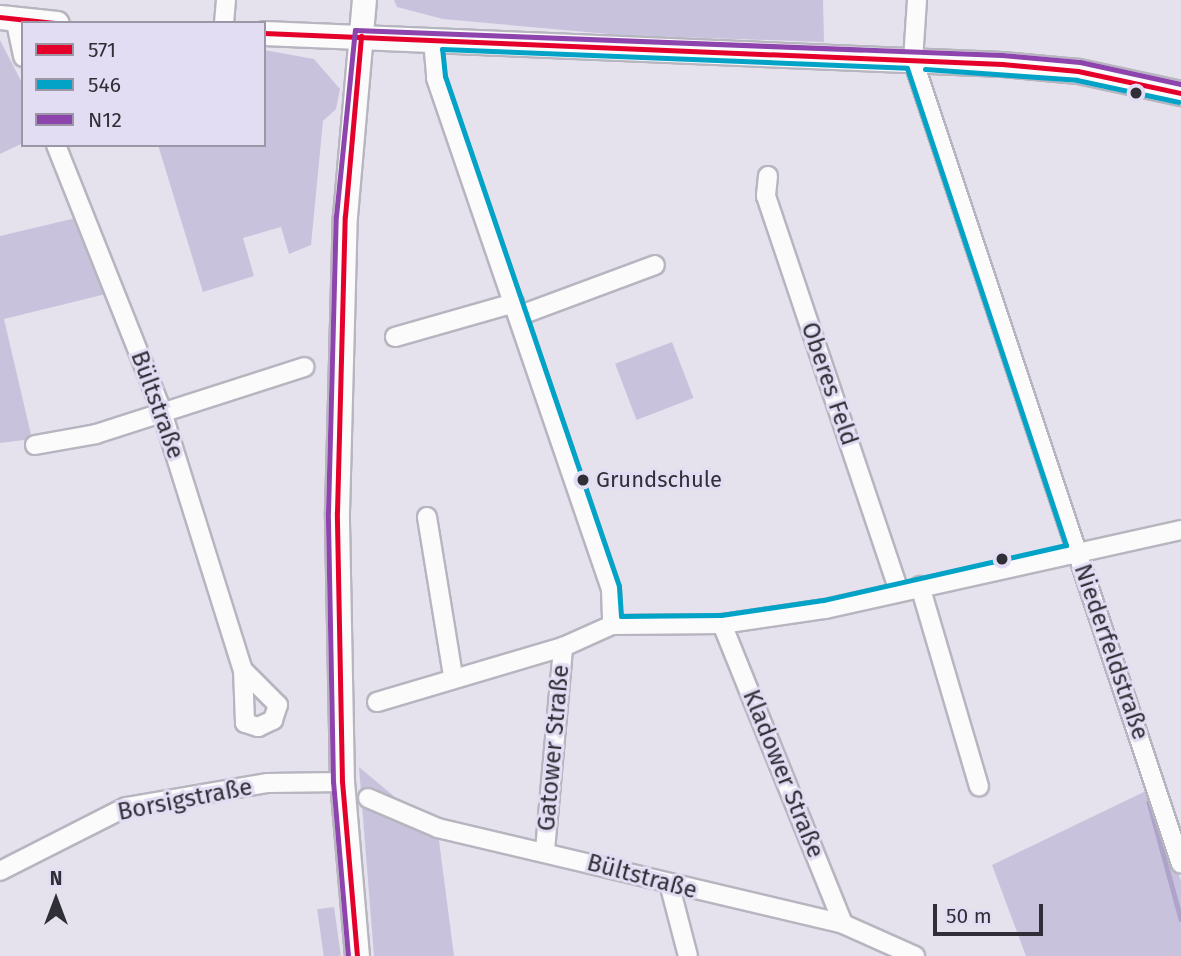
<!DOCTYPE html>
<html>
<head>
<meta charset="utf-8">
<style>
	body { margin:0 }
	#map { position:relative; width:1181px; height:956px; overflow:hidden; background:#e5e2ee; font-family:"Fira Sans",sans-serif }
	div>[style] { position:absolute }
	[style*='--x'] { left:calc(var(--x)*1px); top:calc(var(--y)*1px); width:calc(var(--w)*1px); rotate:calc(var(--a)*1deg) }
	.green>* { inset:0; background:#c9c2dc; transform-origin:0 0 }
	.stream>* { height:4.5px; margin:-2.25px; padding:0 2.25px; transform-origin:2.25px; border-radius:2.25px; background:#aea4ca }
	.roads { filter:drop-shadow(2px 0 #b7b5bf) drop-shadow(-2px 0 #b7b5bf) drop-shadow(0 2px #b7b5bf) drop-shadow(0 -2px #b7b5bf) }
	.minor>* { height:18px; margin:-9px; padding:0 9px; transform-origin:9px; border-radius:9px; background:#fbfbfc }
	.major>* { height:23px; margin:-11.5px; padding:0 11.5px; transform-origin:11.5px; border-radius:11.5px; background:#fbfbfc }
	.bus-1>* { height:5px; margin:-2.5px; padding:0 2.5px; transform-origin:2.5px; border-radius:2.5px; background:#e4002b }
	.bus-2>* { height:5px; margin:-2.5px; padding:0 2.5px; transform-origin:2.5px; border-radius:2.5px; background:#02a3c6 }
	.bus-3>* { height:5px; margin:-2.5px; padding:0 2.5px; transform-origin:2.5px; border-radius:2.5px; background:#8e44ad }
	.dots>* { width:19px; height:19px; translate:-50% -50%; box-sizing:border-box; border:4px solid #e2ddf3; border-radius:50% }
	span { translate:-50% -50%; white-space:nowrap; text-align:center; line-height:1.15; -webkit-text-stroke:6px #e2ddf3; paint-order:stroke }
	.bus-label { font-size:22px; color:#302e36 }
	.left { translate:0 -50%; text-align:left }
	.street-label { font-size:24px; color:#302e36 }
	.legend { position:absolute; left:21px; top:21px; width:245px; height:126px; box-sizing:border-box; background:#e2ddf3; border:2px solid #9b97a7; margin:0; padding:9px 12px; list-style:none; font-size:21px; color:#302e36 }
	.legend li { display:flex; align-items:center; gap:14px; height:35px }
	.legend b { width:35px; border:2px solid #9b97a7 }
	.north { position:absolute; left:21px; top:865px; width:70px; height:70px; -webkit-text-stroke:5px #e2ddf3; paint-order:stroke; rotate:0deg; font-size:19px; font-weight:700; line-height:28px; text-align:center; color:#302e36 }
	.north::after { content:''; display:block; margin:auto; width:24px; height:32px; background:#302e36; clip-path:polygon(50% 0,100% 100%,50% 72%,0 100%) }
	.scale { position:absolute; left:933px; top:904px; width:110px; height:32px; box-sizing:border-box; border:4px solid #302e36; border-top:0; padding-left:9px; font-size:21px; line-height:24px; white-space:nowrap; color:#302e36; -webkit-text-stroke:5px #e2ddf3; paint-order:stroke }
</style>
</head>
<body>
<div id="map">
	<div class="green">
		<div style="clip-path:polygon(394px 0,823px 0,824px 42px,620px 35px,443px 19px,397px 7px)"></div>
		<div style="clip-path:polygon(0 40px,23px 85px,23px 143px,0 154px)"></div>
		<div style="clip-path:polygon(264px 50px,314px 59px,340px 89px,336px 109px,323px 121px,311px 245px,289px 254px,281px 227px,243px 238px,254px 276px,203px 292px,158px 145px,264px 145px)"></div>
		<div style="clip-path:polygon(76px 218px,106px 294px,4px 319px,32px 439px,0 443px,0 236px)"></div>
		<div style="left:672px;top:342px;width:60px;height:61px;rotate:69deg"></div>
		<div style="clip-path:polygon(359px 767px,438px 833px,454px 956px,374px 956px)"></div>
		<div style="clip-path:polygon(1150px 789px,1181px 881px,1181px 956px,1026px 956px,992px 865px)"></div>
		<div style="left:334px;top:907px;width:49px;height:17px;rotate:82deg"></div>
	</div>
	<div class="stream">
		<div style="--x:1149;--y:802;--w:121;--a:74.7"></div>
	</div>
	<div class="roads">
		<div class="minor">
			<div style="--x:917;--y:0;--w:60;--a:93.8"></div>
			<div style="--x:913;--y:60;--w:847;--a:71.57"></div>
			<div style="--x:15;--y:18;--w:40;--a:78"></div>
			<div style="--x:224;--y:23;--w:23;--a:-85"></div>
			<div style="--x:433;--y:40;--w:38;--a:85"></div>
			<div style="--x:436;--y:78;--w:540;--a:71.1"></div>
			<div style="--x:611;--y:589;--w:36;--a:88"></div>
			<div style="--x:56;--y:145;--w:284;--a:68.3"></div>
			<div style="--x:161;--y:409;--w:274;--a:72.6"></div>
			<div style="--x:243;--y:670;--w:53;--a:87.8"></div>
			<div style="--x:245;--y:723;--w:14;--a:17"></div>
			<div style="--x:258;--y:727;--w:17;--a:-25"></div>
			<div style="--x:273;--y:720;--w:16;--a:-72"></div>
			<div style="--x:278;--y:705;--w:49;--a:-135"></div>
			<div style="--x:768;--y:176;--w:20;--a:96"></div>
			<div style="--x:766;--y:196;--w:417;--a:71.4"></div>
			<div style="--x:518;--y:316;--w:146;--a:-20.4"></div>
			<div style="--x:395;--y:337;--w:124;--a:-15.9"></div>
			<div style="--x:35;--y:445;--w:62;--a:-10.2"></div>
			<div style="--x:96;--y:434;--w:219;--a:-17.8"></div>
			<div style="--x:427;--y:517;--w:161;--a:80.7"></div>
			<div style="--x:920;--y:586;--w:209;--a:73.6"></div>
			<div style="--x:722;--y:624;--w:323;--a:68"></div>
			<div style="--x:377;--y:702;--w:194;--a:-16.5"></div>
			<div style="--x:563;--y:647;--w:54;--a:-24.2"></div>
			<div style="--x:612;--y:625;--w:110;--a:-0.5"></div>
			<div style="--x:722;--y:624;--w:104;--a:-8.3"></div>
			<div style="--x:825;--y:609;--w:365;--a:-12.5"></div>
			<div style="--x:368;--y:798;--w:76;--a:23.2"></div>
			<div style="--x:438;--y:828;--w:416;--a:13.3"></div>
			<div style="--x:843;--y:924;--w:79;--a:24"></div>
			<div style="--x:545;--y:850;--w:204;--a:-84.9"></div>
			<div style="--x:0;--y:871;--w:141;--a:-26.9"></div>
			<div style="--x:126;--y:807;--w:144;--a:-9.6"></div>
			<div style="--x:268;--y:783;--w:74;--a:-0.8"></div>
			<div style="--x:670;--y:887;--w:71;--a:75.4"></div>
		</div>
		<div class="major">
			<div style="--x:0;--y:17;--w:57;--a:6"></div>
			<div style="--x:264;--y:33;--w:739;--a:2.41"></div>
			<div style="--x:1002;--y:64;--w:76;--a:5.3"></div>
			<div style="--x:1078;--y:71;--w:105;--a:12.1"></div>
			<div style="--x:357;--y:956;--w:175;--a:-94.9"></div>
			<div style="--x:342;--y:782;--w:270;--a:-91.1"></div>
			<div style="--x:337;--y:512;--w:296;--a:-88.5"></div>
			<div style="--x:345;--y:216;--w:217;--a:-85"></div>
		</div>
	</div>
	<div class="bus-1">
		<div style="--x:0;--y:17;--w:55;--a:6.2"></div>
		<div style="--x:264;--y:33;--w:739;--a:2.41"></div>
		<div style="--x:1002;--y:64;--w:76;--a:5.3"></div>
		<div style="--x:1078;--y:71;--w:105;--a:12.1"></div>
		<div style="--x:357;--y:956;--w:175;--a:-94.9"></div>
		<div style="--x:342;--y:782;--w:270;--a:-91.1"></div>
		<div style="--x:337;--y:512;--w:296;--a:-88.5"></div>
		<div style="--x:345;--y:216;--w:181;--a:-84.9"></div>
	</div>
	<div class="bus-2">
		<div style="--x:442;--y:49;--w:465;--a:2.3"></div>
		<div style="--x:907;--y:68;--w:503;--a:71.57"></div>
		<div style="--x:1066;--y:545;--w:249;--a:167.2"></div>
		<div style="--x:823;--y:600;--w:103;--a:171.6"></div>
		<div style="--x:721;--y:615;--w:100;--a:179.4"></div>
		<div style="--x:621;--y:616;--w:30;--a:-94"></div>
		<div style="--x:619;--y:586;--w:539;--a:-108.84"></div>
		<div style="--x:445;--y:76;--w:27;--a:-96"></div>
		<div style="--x:925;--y:69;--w:152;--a:4.1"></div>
		<div style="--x:1077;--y:80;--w:104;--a:12.2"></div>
	</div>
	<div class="bus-3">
		<div style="--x:348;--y:956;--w:175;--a:-94.9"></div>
		<div style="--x:333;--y:782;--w:270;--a:-91.1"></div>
		<div style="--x:328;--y:512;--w:296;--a:-88.5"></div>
		<div style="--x:336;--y:216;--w:187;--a:-84.2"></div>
		<div style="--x:355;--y:30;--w:647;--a:2.21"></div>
		<div style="--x:1002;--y:55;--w:78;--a:5.1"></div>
		<div style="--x:1080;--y:62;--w:103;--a:12.3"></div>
	</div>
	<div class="dots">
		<div style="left:1136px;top:93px;background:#302e36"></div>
		<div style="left:583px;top:480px;background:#302e36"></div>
		<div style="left:1002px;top:559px;background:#302e36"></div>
	</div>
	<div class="bus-label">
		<span class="left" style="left:596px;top:480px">Grundschule</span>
	</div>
	<div class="street-label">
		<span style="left:829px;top:384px;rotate:71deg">Oberes Feld</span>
		<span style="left:157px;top:405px;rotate:70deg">Bültstraße</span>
		<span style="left:1111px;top:652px;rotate:71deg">Niederfeldstraße</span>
		<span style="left:554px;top:748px;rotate:-85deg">Gatower Straße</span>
		<span style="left:783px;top:774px;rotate:68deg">Kladower Straße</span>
		<span style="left:185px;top:800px;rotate:-11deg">Borsigstraße</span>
		<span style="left:642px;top:877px;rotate:15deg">Bültstraße</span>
	</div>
	<ul class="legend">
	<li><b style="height:9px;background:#e4002b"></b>571</li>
	<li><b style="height:9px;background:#02a3c6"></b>546</li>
	<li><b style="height:9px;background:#8e44ad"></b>N12</li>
	</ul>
	<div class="north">N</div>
	<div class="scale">50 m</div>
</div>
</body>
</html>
